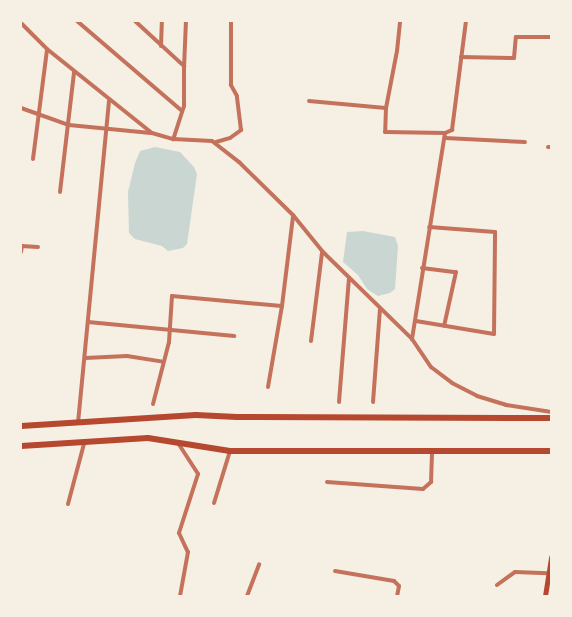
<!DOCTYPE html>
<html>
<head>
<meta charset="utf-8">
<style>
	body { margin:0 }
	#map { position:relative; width:572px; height:617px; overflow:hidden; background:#f6efe4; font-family:"Fira Sans",sans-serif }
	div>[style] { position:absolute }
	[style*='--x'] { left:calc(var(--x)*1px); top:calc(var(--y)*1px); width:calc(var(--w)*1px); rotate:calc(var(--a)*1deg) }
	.water>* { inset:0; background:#c9d6d2 }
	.minor>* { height:4px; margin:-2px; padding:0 2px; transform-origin:2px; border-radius:2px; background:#c5725c }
	.secondary>* { height:4.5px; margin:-2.25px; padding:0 2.25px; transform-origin:2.25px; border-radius:2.25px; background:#b5482f }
	.trunk>* { height:6px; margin:-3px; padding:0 3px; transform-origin:3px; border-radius:3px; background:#b5482f }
	span { translate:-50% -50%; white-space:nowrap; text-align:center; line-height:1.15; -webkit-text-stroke:4.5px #f6efe4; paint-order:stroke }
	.frame { position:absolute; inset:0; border:22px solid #f6efe4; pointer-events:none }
</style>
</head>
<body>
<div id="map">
	<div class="water">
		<div style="clip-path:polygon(155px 147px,180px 152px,194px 167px,197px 174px,187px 244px,183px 248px,168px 251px,162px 246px,135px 239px,129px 233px,128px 192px,135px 163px,140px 151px)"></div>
		<div style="clip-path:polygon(363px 231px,395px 237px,398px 246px,395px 289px,390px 293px,378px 296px,367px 289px,358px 275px,343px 262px,347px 232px)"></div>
	</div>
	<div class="minor">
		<div style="--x:77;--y:21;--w:138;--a:40.6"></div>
		<div style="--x:135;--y:21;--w:67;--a:42.6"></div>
		<div style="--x:184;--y:66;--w:40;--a:90"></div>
		<div style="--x:184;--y:106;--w:35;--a:108"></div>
		<div style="--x:21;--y:23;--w:37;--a:45"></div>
		<div style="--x:47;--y:49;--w:134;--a:38.7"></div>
		<div style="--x:152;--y:133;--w:22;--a:16"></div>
		<div style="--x:173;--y:139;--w:39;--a:3"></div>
		<div style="--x:212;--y:141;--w:34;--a:38"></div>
		<div style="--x:239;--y:162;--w:76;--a:44.5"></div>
		<div style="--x:293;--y:215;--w:48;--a:51"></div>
		<div style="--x:323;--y:252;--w:124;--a:44.3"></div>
		<div style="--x:412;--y:339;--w:34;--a:56"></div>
		<div style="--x:431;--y:367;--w:26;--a:37"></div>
		<div style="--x:452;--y:383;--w:28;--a:27"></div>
		<div style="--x:477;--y:396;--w:30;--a:17"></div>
		<div style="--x:506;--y:405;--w:46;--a:8.8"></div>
		<div style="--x:161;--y:46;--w:25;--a:-88"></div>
		<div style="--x:461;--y:57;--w:53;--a:1.1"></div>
		<div style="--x:514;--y:58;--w:21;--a:-85"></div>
		<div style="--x:516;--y:37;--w:35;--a:0"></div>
		<div style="--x:184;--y:68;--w:47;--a:-87.6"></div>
		<div style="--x:309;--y:101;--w:77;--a:5.2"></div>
		<div style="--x:386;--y:108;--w:24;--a:92"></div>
		<div style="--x:385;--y:132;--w:60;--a:1"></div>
		<div style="--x:445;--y:133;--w:209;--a:99.1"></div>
		<div style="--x:21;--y:108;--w:51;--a:19.5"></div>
		<div style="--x:69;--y:125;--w:82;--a:5.6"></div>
		<div style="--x:386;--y:108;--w:58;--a:-79.1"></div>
		<div style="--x:397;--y:51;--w:30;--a:-84"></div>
		<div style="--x:445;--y:133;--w:8;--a:-23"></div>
		<div style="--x:452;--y:130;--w:110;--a:-82.7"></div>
		<div style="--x:445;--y:138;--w:80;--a:2.9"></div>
		<div style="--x:216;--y:142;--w:15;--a:-16"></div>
		<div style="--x:230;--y:138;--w:14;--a:-36"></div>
		<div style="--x:241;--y:130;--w:34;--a:-97"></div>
		<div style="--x:237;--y:96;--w:13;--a:-119"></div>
		<div style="--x:231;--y:85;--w:64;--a:-90"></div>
		<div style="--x:548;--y:147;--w:3;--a:0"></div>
		<div style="--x:33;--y:159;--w:110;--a:-82.7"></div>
		<div style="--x:60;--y:192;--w:121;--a:-83.3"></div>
		<div style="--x:21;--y:246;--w:17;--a:3"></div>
		<div style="--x:21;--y:252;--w:6;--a:-81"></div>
		<div style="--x:422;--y:268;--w:34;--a:7"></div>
		<div style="--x:456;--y:272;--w:55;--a:102.5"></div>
		<div style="--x:416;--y:321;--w:79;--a:9.5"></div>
		<div style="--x:494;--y:334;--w:102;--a:-89.4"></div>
		<div style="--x:495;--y:232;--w:66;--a:-175.7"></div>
		<div style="--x:88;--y:322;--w:147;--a:5.5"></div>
		<div style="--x:311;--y:341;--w:89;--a:-82.9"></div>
		<div style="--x:85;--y:358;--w:42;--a:-2.7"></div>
		<div style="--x:127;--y:356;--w:36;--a:9"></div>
		<div style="--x:268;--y:387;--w:82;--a:-80.2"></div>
		<div style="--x:282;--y:306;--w:91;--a:-83"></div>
		<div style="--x:339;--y:402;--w:123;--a:-85.4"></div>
		<div style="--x:373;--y:402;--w:94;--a:-85.7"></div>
		<div style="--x:153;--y:404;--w:64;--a:-75.5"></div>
		<div style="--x:169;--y:342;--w:46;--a:-86.3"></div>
		<div style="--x:172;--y:296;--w:110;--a:5.2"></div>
		<div style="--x:78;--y:423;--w:324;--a:-84.5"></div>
		<div style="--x:178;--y:443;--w:37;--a:57"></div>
		<div style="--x:198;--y:474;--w:62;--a:107.9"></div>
		<div style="--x:179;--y:533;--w:21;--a:65"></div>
		<div style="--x:188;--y:552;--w:45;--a:100.3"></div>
		<div style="--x:327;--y:482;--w:96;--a:4.2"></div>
		<div style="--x:423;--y:489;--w:11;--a:-41"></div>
		<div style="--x:431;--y:482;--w:30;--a:-88"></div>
		<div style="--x:214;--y:503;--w:54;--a:-72.9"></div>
		<div style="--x:68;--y:504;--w:62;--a:-75.1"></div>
		<div style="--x:335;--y:571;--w:60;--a:9.6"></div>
		<div style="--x:394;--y:581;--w:7;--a:45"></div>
		<div style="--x:399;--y:586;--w:10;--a:101"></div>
		<div style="--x:497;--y:585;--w:22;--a:-36"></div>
		<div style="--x:515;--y:572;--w:33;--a:2"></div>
		<div style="--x:247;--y:596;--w:34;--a:-69"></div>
	</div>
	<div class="secondary">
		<div style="--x:545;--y:596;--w:39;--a:-81"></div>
	</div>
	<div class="trunk">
		<div style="--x:21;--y:426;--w:175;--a:-3.6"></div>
		<div style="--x:196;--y:415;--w:41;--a:2.8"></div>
		<div style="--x:237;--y:417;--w:314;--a:0.2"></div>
		<div style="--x:21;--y:446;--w:127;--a:-3.6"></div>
		<div style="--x:148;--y:438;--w:83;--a:9"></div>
		<div style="--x:230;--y:451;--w:321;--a:0"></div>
	</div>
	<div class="frame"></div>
</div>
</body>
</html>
